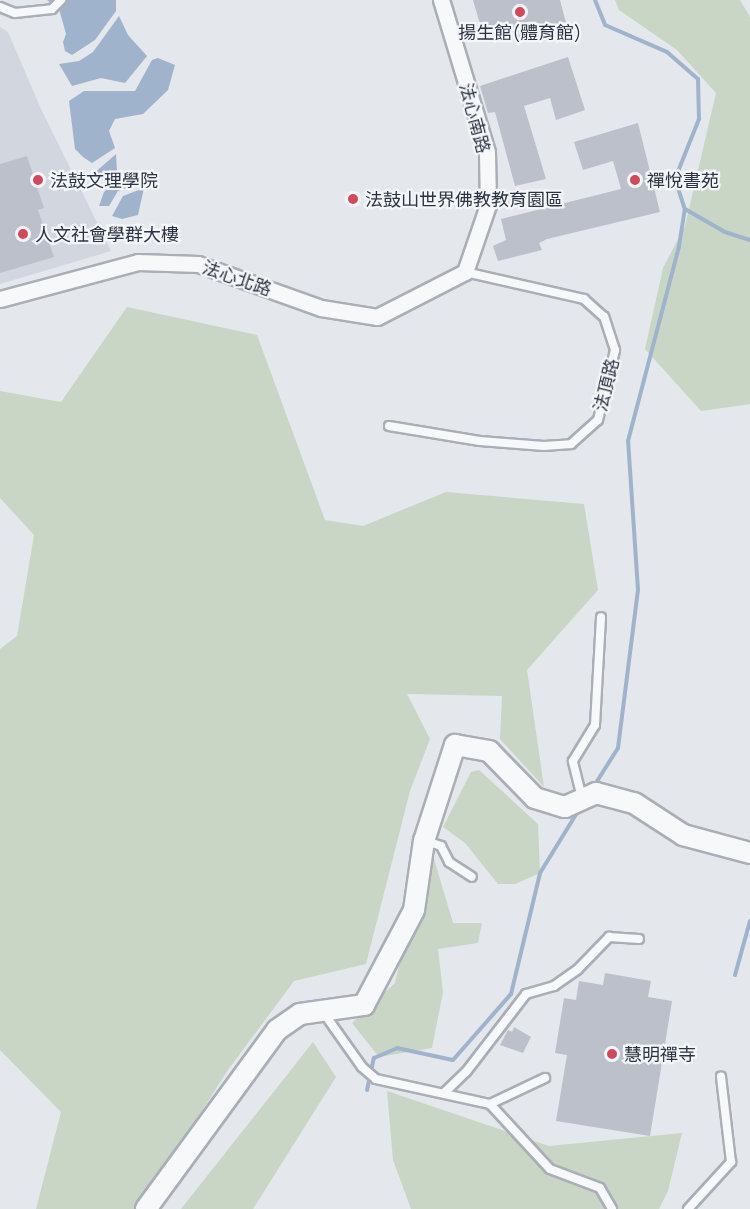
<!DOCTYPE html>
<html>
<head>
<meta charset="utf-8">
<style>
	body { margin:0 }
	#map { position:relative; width:750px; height:1209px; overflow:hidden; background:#e4e7ec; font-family:Manrope,"Noto Sans TC",sans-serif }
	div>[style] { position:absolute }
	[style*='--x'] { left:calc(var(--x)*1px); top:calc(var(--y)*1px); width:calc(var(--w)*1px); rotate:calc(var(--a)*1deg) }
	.built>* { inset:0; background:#d2d6de }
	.green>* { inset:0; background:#c9d6c5 }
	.water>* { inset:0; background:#9fb4cc }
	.stream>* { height:4px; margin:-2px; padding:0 2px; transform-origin:2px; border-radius:2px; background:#9fb4cc }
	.building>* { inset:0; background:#bbc0ca }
	.roads { filter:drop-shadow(2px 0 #a9aeb7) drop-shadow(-2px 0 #a9aeb7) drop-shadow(0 2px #a9aeb7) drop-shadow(0 -2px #a9aeb7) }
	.service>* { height:8px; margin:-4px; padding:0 4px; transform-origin:4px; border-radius:4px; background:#f7f8fa }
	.minor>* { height:15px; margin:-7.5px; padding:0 7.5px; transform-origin:7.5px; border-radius:7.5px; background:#f7f8fa }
	.tertiary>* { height:20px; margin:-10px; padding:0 10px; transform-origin:10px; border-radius:10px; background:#f7f8fa }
	.dots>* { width:16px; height:16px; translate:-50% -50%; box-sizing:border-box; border:3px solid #f4f6f9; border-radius:50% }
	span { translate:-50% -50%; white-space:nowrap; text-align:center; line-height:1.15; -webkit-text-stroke:4.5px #f4f6f9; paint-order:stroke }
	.poi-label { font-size:18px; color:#2b3445 }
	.left { translate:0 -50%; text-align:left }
	.street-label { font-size:18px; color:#2b3445 }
</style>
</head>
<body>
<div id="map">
	<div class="built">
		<div style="clip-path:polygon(0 27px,8px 32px,41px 109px,111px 251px,0 284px)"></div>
	</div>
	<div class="green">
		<div style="clip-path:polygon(615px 0,740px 0,750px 17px,750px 404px,701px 411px,645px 349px,663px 268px,685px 226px,716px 93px,677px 50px,619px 10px)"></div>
		<div style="clip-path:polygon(127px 307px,257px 335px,325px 520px,363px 526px,446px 492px,584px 504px,598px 590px,527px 670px,544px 787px,500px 739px,502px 696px,407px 694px,430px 739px,410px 791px,366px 964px,294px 981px,228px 1070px,139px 1209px,36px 1209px,61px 1112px,0 1050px,0 649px,17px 636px,34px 535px,0 498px,0 391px,61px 402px)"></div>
		<div style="clip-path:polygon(479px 770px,538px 824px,540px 873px,515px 884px,498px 884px,465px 843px,443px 827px,471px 772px)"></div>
		<div style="clip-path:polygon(429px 842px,453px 923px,482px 923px,478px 943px,438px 949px,443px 992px,432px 1048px,379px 1057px,352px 1023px,395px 983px)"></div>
		<div style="clip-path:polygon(313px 1042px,336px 1077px,253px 1209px,181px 1209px)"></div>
		<div style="clip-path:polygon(387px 1091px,549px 1146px,682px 1133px,668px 1191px,659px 1209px,411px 1209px,393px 1160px)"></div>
	</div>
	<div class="water">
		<div style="clip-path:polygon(47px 0,116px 0,116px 11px,95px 40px,72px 55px,65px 51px,63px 42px,66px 34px,59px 9px)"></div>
		<div style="clip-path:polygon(119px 16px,128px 35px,147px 56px,125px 83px,101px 78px,72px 86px,59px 64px,79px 61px,93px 52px)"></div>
		<div style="clip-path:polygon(158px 58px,175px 65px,168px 90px,143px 114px,115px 119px,109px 131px,115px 148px,92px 163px,83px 157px,75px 149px,69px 101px,84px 91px,135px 91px,152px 60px)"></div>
		<div style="clip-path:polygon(116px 154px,117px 171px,104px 180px,92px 175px)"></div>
		<div style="clip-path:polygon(137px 178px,140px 182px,118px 191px,109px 206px,99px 206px,104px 192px,114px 183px)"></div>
		<div style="clip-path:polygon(144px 188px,138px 215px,122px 219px,112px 216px,123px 196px)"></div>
	</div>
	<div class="stream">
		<div style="--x:595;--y:0;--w:27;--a:68"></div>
		<div style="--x:605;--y:25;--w:68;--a:23.5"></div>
		<div style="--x:667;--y:52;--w:41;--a:41.1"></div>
		<div style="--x:698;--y:79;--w:40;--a:88.6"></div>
		<div style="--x:699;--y:119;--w:65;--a:111.8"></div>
		<div style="--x:675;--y:179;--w:32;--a:72"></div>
		<div style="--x:685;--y:209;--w:46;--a:29.9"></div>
		<div style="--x:725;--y:232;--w:26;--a:18"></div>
		<div style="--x:594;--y:786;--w:45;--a:-57.7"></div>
		<div style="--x:618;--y:748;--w:159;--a:-82.8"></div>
		<div style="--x:638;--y:590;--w:149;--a:-93.8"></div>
		<div style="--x:628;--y:441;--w:202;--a:-75.3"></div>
		<div style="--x:679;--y:246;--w:37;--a:-81"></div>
		<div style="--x:735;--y:975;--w:56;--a:-74.5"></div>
		<div style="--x:367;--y:1090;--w:33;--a:-78"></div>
		<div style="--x:374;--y:1058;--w:25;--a:-23"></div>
		<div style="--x:397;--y:1048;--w:57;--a:12.1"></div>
		<div style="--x:453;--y:1060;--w:88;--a:-48.7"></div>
		<div style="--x:511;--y:994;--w:124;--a:-76.5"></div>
		<div style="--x:540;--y:873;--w:76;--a:-58.4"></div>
	</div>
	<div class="building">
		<div style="clip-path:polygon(473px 0,560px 0,566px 23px,560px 25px,560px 31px,516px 42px,513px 32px,484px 38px)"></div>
		<div style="clip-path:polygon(568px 57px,585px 110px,556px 120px,550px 98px,524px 106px,546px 179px,515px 186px,495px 112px,488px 113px,480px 86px)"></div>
		<div style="clip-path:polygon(638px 123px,660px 212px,547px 239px,539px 243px,542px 250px,498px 261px,493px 246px,506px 240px,501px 219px,621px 189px,613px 161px,583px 170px,574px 142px)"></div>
		<div style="clip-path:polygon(27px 156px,44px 208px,38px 210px,54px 257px,0 273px,0 164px)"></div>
		<div style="clip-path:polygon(605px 973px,651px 981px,648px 997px,672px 1001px,650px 1136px,556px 1121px,567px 1055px,555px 1053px,564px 998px,576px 1000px,579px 981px,603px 985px)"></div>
		<div style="clip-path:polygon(514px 1027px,531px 1037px,523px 1053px,500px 1045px,508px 1030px,512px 1032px)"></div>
	</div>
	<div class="roads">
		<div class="service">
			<div style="--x:0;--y:7;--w:16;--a:22"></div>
			<div style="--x:15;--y:13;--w:37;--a:-6"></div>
			<div style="--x:52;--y:9;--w:13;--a:-45"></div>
			<div style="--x:389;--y:426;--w:92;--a:9.4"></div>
			<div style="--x:480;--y:441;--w:64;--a:4.5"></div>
			<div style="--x:544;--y:446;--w:27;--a:-4"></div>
			<div style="--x:571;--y:444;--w:36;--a:-42"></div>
			<div style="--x:598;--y:420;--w:72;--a:-76.3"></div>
			<div style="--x:615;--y:350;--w:35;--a:-108"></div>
			<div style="--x:604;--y:317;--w:27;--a:-138"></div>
			<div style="--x:584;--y:299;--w:122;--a:-167.2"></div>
			<div style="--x:582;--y:798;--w:38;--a:-104"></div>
			<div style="--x:573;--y:761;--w:42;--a:-58.6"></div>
			<div style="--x:595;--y:725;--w:108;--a:-86.8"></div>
			<div style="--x:426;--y:841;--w:16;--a:18"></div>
			<div style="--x:441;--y:846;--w:18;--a:63"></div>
			<div style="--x:449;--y:862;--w:27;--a:33"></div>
			<div style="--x:323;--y:1012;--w:67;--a:54.7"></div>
			<div style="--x:362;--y:1067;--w:18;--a:41"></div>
			<div style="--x:376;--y:1079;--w:117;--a:12.4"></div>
			<div style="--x:490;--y:1104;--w:88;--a:47.3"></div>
			<div style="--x:550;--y:1169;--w:53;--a:20.8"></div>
			<div style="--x:600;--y:1188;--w:24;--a:60"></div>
			<div style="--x:444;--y:1093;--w:30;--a:-44"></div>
			<div style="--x:466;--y:1072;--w:98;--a:-52.4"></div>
			<div style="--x:526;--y:994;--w:29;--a:-16"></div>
			<div style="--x:554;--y:986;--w:29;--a:-35"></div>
			<div style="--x:578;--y:969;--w:45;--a:-45.9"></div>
			<div style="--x:609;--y:937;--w:30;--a:4"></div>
			<div style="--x:490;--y:1104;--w:61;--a:-25.3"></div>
			<div style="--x:688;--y:1209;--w:64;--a:-47.5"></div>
			<div style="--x:731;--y:1162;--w:86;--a:-96.7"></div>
		</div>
		<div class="minor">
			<div style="--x:0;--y:299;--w:143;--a:-15"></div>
			<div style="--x:138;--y:262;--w:60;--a:1.9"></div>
			<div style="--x:198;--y:264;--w:131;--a:19.7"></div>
			<div style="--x:321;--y:308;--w:57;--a:9.1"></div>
			<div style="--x:377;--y:317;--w:99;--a:-27.1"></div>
			<div style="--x:465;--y:272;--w:71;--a:-71.1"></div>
			<div style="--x:488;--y:205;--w:53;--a:-91.1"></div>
			<div style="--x:487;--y:152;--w:159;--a:-106.8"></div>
		</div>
		<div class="tertiary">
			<div style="--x:146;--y:1209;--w:222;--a:-53.8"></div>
			<div style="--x:277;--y:1030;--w:28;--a:-35"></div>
			<div style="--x:300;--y:1014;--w:65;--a:-8"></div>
			<div style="--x:364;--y:1005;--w:107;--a:-62.2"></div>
			<div style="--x:414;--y:910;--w:70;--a:-81.8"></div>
			<div style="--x:424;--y:841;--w:101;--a:-72.1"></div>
			<div style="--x:455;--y:745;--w:35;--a:10"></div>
			<div style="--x:489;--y:751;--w:66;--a:45.6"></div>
			<div style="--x:535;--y:798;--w:31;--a:17"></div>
			<div style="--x:565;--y:807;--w:34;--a:-24"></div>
			<div style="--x:596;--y:793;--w:39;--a:15"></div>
			<div style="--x:634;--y:803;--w:59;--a:33.1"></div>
			<div style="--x:683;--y:835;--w:69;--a:15"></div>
		</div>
	</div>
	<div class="dots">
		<div style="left:520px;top:12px;background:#d1495b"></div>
		<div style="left:38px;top:180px;background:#d1495b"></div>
		<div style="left:635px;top:180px;background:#d1495b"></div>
		<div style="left:353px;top:199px;background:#d1495b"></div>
		<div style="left:23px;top:234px;background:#d1495b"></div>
		<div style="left:612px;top:1054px;background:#d1495b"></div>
	</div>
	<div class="poi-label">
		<span style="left:520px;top:32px">揚生館(體育館)</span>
		<span class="left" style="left:50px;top:180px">法鼓文理學院</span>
		<span class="left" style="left:647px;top:180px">禪悅書苑</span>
		<span class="left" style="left:365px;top:199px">法鼓山世界佛教教育園區</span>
		<span class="left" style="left:35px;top:234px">人文社會學群大樓</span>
		<span class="left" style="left:624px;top:1054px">慧明禪寺</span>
	</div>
	<div class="street-label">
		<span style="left:475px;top:118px;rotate:75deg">法心南路</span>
		<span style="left:237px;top:278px;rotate:19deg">法心北路</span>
		<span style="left:606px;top:385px;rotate:-76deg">法頂路</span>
	</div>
</div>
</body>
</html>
